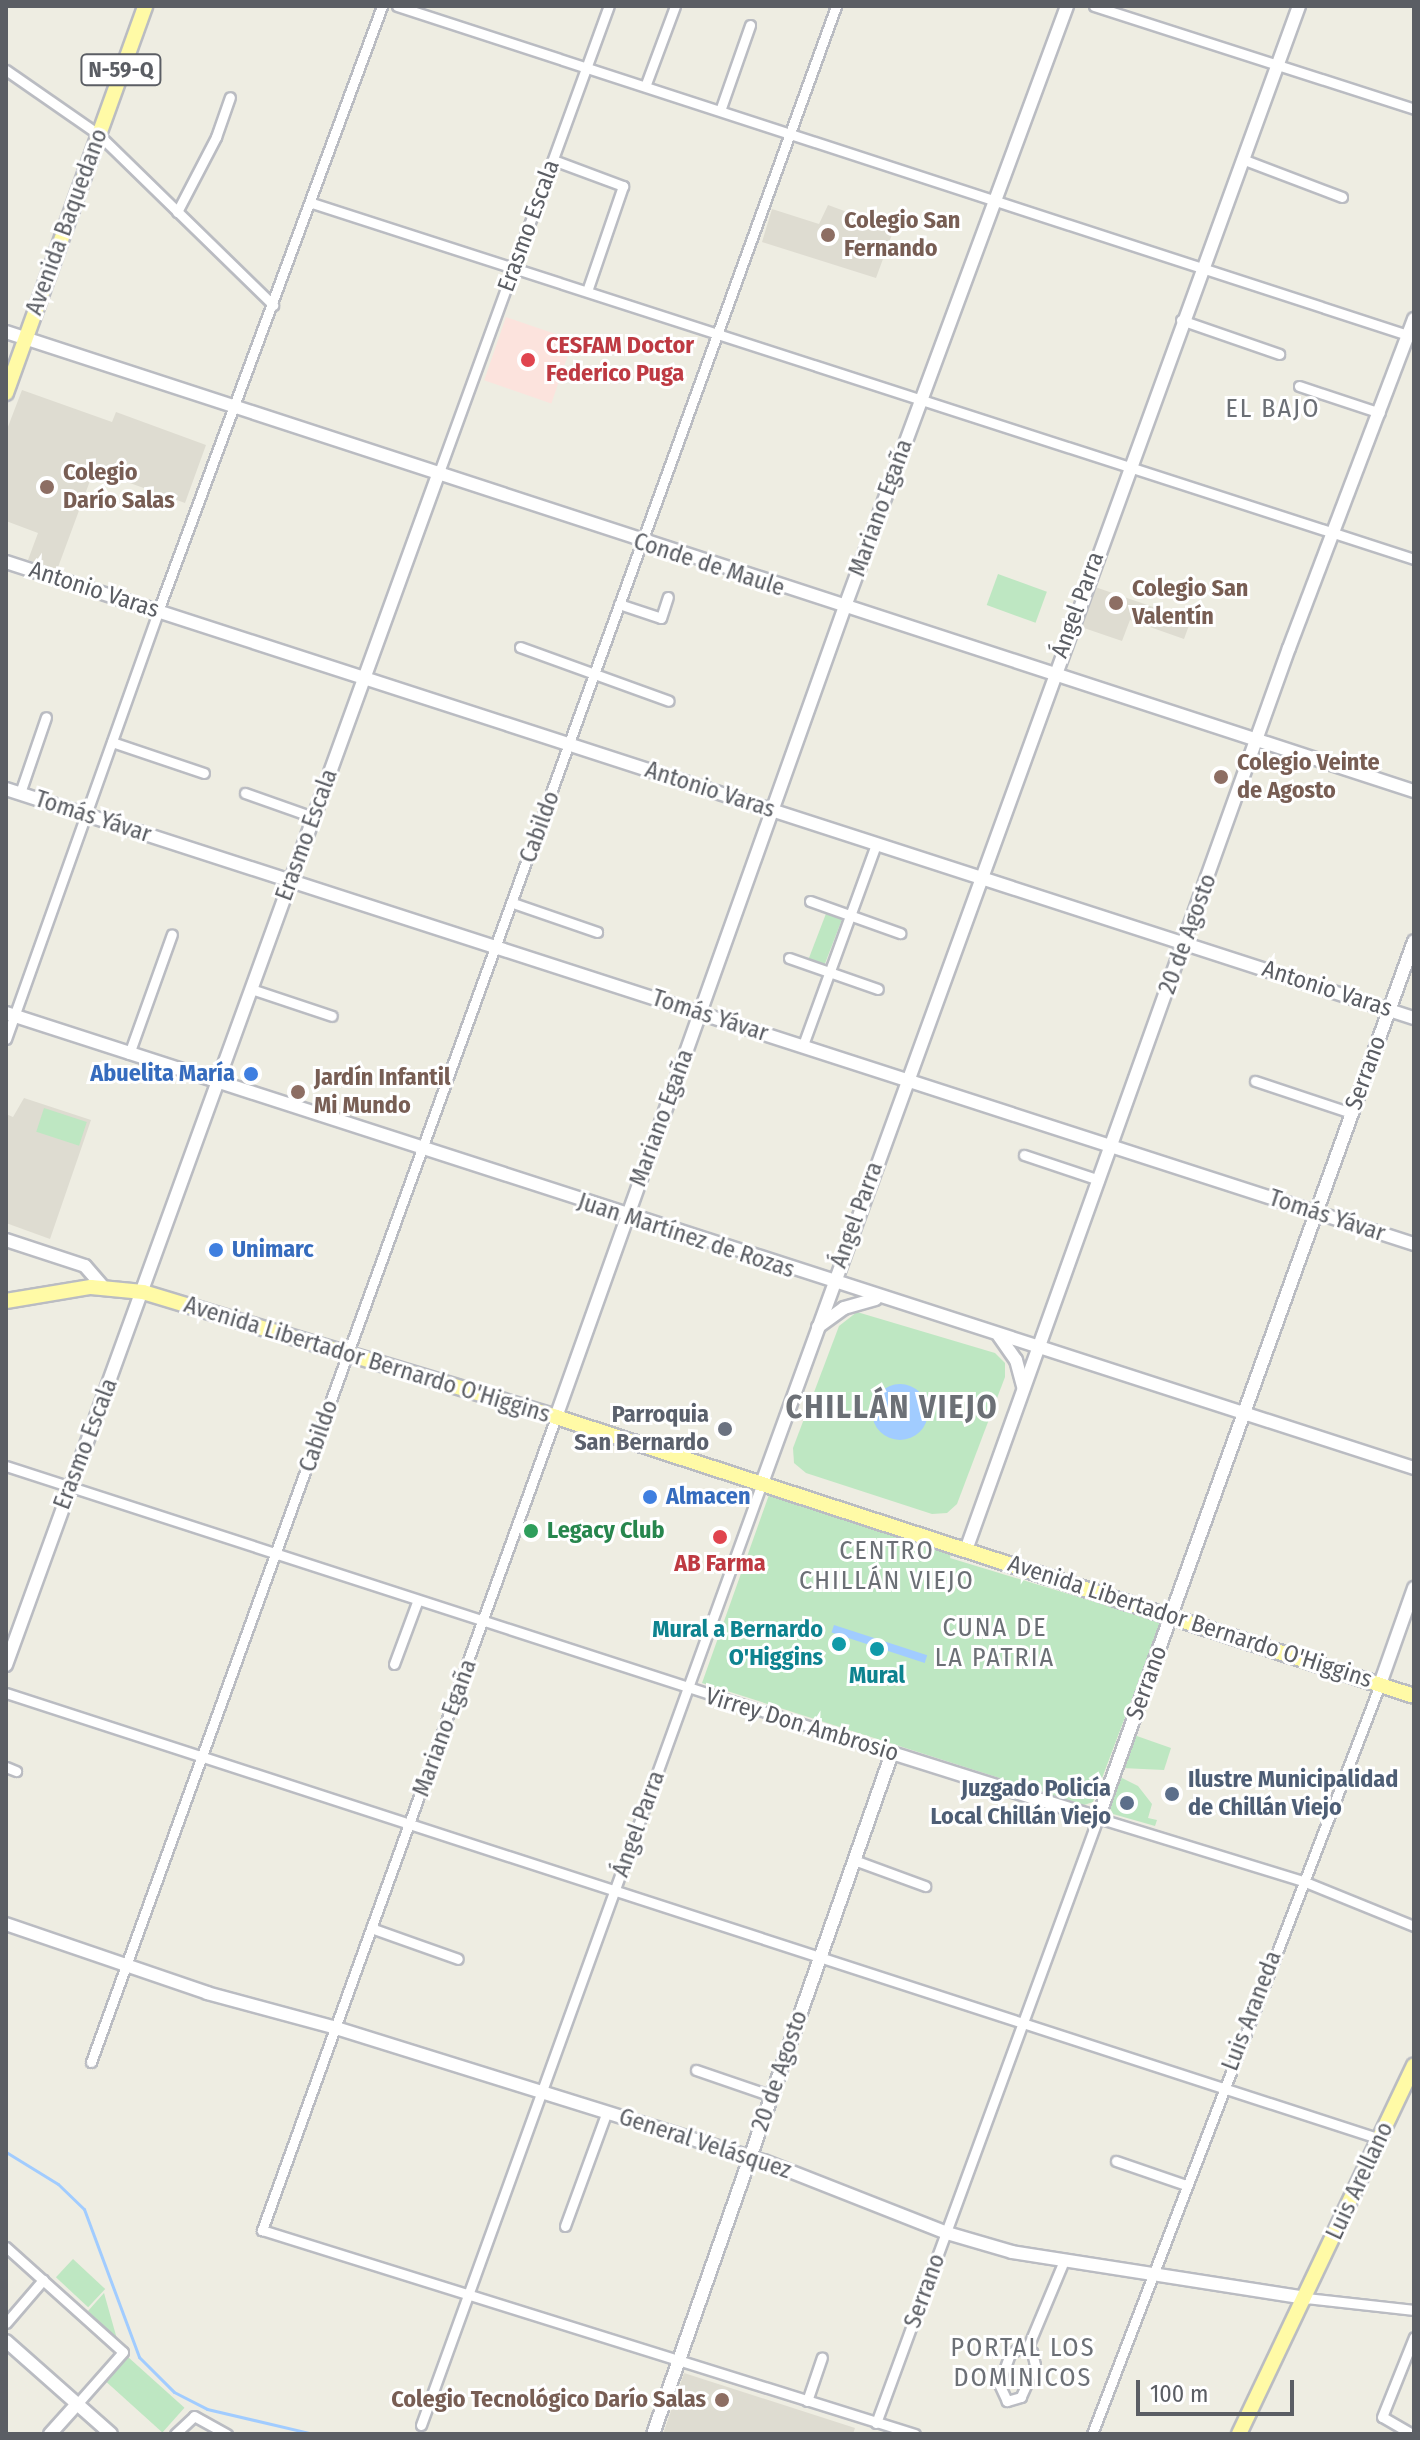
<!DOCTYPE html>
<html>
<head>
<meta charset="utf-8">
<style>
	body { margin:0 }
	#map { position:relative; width:1420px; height:2440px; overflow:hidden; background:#eeede2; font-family:"Fira Sans Condensed",sans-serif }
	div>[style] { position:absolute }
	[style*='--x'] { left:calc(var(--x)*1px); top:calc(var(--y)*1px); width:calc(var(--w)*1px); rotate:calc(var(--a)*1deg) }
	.education>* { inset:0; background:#dedcd1 }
	.medical>* { inset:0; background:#fce3dd; transform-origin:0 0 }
	.green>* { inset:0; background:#bee7c2; transform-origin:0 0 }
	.water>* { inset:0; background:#a1ccff; transform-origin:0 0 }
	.round { border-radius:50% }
	.stream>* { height:3px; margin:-1.5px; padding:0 1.5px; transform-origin:1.5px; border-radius:1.5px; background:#a1ccff }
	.roads { filter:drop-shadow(2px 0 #babcc2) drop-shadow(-2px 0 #babcc2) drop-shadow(0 2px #babcc2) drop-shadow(0 -2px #babcc2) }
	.minor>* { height:9px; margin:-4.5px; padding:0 4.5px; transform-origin:4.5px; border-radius:4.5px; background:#fff }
	.tertiary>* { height:12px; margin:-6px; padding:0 6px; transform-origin:6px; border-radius:6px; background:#fff }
	.primary>* { height:14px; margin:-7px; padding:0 7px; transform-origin:7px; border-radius:7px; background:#fffaa6 }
	.dots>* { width:22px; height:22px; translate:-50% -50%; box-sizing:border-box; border:4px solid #fff; border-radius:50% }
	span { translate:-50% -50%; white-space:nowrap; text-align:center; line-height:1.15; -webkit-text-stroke:6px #fff; paint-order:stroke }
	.shield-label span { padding:2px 6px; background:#fff; border:2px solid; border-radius:6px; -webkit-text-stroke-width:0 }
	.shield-label { font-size:22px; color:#5b5e64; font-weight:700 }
	.education-label { font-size:24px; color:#785e54; font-weight:700 }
	.left { translate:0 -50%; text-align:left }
	.right { translate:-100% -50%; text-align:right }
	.street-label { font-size:24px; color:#5b5e64 }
	.health-label { font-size:24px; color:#be3a42; font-weight:700 }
	.shop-label { font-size:24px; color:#366cbe; font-weight:700 }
	.worship-label { font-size:24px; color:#5b616d; font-weight:700 }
	.leisure-label { font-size:24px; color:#27864d; font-weight:700 }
	.culture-label { font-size:24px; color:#0d838f; font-weight:700 }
	.service-label { font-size:24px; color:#4e5e75; font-weight:700 }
	.neighbourhood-label { font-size:26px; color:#6c7076; letter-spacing:2px }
	.district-label { font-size:32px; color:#6c7076; font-weight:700; letter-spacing:2px }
	.frame { position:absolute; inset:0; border:8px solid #5b5e64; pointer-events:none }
	.scale { position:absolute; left:1136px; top:2380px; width:158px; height:36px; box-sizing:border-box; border:4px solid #5b5e64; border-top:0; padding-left:10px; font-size:24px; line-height:28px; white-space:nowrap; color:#5b5e64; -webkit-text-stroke:6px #fff; paint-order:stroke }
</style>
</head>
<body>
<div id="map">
	<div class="education">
		<div style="clip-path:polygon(828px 205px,894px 229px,876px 278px,762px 242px,772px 209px,819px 224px)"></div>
		<div style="clip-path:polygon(22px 390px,112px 422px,116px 412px,206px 445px,185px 503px,94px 470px,57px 570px,28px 560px,38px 533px,6px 521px,6px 432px)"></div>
		<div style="clip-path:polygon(1095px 587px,1191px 620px,1184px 639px,1130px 620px,1122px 641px,1081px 627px)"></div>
		<div style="clip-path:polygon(24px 1098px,91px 1120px,50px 1239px,6px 1223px,6px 1114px,13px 1117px)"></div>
		<div style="clip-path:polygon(684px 2373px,855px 2428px,853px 2434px,663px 2434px)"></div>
	</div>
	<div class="medical">
		<div style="left:506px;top:317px;width:71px;height:67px;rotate:19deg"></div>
	</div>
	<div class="green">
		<div style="left:998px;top:574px;width:52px;height:33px;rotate:20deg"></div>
		<div style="left:827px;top:911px;width:17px;height:53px;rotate:21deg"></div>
		<div style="left:44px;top:1108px;width:45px;height:25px;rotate:18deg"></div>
		<div style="clip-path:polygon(857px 1312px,995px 1353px,1005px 1363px,1005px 1377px,957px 1504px,947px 1513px,932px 1514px,806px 1473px,794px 1463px,793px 1448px,839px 1326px)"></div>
		<div style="clip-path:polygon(770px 1492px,952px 1550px,950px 1558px,1161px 1622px,1093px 1802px,1084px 1805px,702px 1683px)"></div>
		<div style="clip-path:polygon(1134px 1735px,1171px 1748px,1164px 1770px,1122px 1768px)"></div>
		<div style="clip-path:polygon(1118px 1776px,1138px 1786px,1152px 1804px,1148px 1818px,1157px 1820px,1155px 1826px,1113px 1814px,1108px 1804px)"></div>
		<div style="left:73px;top:2259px;width:44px;height:25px;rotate:43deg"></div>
		<div style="clip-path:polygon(104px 2293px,117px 2339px,88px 2311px)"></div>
		<div style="left:128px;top:2357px;width:76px;height:33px;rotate:42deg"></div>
	</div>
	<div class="water">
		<div class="round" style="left:872px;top:1384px;width:56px;height:56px"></div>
		<div style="left:834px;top:1625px;width:98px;height:8px;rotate:18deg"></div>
	</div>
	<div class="stream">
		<div style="--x:6;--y:2152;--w:61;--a:31.6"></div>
		<div style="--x:58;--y:2184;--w:36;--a:44"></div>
		<div style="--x:84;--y:2209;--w:158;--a:69.6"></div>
		<div style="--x:139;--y:2357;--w:49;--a:45"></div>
		<div style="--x:174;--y:2392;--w:37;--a:27"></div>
		<div style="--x:207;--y:2409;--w:110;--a:13.2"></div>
	</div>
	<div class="roads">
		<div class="minor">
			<div style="--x:397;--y:6;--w:1070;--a:18.03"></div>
			<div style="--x:1094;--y:6;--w:336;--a:17.8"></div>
			<div style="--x:6;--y:70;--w:112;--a:34.8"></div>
			<div style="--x:98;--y:134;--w:245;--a:44.3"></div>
			<div style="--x:646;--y:84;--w:83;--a:-69.6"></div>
			<div style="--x:721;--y:108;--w:88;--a:-70.7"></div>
			<div style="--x:1242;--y:159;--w:107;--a:20.8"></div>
			<div style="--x:553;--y:160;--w:75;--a:20.4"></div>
			<div style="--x:623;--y:186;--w:111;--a:108.9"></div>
			<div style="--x:312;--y:203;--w:1158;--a:17.9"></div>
			<div style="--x:177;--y:212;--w:85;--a:-62.5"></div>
			<div style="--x:216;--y:137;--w:42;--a:-70.7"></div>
			<div style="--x:1181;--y:320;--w:104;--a:19.1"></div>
			<div style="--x:1299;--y:386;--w:85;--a:18.4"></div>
			<div style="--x:438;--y:475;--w:499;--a:-70"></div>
			<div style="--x:619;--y:604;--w:44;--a:18.4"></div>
			<div style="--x:661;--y:618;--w:22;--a:-72"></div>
			<div style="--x:520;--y:647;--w:158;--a:19.9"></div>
			<div style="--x:112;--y:742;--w:97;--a:18.6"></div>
			<div style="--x:20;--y:793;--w:80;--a:-71.1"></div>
			<div style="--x:245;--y:793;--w:72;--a:19.4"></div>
			<div style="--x:810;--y:901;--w:96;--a:19.6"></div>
			<div style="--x:513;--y:903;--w:89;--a:19"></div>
			<div style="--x:789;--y:958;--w:94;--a:19.2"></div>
			<div style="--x:251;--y:989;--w:85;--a:18.4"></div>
			<div style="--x:6;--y:1039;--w:454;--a:-70.4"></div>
			<div style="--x:158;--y:611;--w:645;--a:-69.68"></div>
			<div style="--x:803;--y:1045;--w:214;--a:-70"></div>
			<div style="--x:129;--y:1054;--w:127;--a:-70.3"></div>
			<div style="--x:1255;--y:1081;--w:101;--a:18.4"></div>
			<div style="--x:1024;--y:1155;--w:79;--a:18.4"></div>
			<div style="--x:556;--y:1417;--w:865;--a:109.88"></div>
			<div style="--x:262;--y:2230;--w:684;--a:17.35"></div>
			<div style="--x:6;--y:1466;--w:931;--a:17.95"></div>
			<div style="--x:394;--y:1664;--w:66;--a:-69.6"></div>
			<div style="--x:6;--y:1693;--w:1445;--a:17.98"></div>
			<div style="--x:6;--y:1767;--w:11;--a:22"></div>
			<div style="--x:854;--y:1860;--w:76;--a:20.1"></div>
			<div style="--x:371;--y:1928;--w:92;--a:19.6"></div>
			<div style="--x:91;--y:2062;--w:2187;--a:-70.08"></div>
			<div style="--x:696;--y:2070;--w:80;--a:18.9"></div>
			<div style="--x:1116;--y:2161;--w:74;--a:18.9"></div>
			<div style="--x:565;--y:2226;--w:122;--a:-69.9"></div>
			<div style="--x:6;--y:2247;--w:157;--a:41.9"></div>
			<div style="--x:123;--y:2352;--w:69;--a:131.5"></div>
			<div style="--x:1306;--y:2298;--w:109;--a:6.3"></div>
			<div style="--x:6;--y:2323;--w:57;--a:-49.3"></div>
			<div style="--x:1019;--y:2348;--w:14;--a:17"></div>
			<div style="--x:1032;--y:2352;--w:13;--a:77"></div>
			<div style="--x:1035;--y:2365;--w:35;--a:114"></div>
			<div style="--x:1021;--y:2397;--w:15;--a:164"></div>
			<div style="--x:1007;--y:2401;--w:19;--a:-115"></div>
			<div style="--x:999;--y:2384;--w:32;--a:-70"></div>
			<div style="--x:1010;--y:2354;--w:11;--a:-34"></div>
			<div style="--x:1027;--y:2349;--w:93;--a:-67.3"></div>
			<div style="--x:807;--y:2401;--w:46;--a:-71.2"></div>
			<div style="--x:876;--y:2423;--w:644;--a:-69.85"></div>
			<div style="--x:1098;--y:1818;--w:214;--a:17.1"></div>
			<div style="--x:1303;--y:1881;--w:120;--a:22.1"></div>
			<div style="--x:421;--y:2425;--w:1002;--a:-70.1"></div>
			<div style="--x:175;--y:2434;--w:26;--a:-43"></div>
			<div style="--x:194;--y:2416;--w:38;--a:29"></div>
			<div style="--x:1092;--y:2434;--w:803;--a:-68.99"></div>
			<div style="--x:1412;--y:2434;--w:34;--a:-150"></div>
			<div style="--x:1382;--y:2417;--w:86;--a:-68.2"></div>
		</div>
		<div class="tertiary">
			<div style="--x:6;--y:332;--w:1481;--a:18.06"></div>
			<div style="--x:6;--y:562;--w:1480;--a:17.95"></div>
			<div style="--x:6;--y:789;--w:1480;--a:17.91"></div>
			<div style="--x:6;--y:1013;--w:1480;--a:17.91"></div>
			<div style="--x:6;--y:1240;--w:83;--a:18.2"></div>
			<div style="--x:85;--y:1266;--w:28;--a:49"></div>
			<div style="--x:818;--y:1327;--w:32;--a:-36"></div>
			<div style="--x:844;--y:1308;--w:33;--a:-16"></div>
			<div style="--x:999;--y:1336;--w:29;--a:55"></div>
			<div style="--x:1016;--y:1360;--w:28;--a:75"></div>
			<div style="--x:556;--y:1417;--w:858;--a:-70.38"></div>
			<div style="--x:844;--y:609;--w:643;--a:-69.7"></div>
			<div style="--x:762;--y:1483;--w:1572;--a:-70.02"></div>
			<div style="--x:966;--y:1550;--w:958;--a:-70.3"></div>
			<div style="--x:1289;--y:648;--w:352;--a:-69.2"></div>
			<div style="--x:6;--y:1665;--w:1266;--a:-70.05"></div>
			<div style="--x:1380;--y:1684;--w:102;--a:-70.5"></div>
			<div style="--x:6;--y:1924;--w:213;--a:18.9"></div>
			<div style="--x:207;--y:1993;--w:131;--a:15.1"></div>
			<div style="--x:333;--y:2027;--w:451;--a:17.3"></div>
			<div style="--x:764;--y:2161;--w:197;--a:21.5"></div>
			<div style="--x:947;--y:2233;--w:68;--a:16.3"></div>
			<div style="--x:1012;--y:2252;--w:298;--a:8.9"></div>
			<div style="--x:6;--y:2341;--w:140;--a:41.5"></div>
			<div style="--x:50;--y:2434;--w:40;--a:-48"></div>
			<div style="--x:653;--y:2434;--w:722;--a:-70.66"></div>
			<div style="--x:892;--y:1753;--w:216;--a:17.5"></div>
			<div style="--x:1098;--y:1818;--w:932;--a:-70.18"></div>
		</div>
		<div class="primary">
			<div style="--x:6;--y:393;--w:411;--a:-70.2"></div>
			<div style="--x:6;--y:1301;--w:86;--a:-9.4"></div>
			<div style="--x:91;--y:1287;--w:52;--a:5.5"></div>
			<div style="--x:143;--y:1292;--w:432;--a:16.8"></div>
			<div style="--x:556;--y:1417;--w:902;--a:18.01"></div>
			<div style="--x:1239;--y:2434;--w:408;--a:-64.6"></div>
		</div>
	</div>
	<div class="dots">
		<div style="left:828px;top:235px;background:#8d6e63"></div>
		<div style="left:528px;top:360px;background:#e0444e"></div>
		<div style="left:47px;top:487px;background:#8d6e63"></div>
		<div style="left:1116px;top:603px;background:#8d6e63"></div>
		<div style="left:1221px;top:777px;background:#8d6e63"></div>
		<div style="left:251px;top:1074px;background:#3f7fe0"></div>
		<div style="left:298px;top:1092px;background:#8d6e63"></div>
		<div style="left:216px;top:1250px;background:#3f7fe0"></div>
		<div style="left:725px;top:1429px;background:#6b7280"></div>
		<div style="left:650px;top:1497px;background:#3f7fe0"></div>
		<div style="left:531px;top:1531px;background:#2e9e5b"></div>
		<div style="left:720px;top:1537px;background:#e0444e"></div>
		<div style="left:839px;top:1644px;background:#0f9aa8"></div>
		<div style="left:877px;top:1649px;background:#0f9aa8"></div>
		<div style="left:1172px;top:1794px;background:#5c6f8a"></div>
		<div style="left:1127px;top:1803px;background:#5c6f8a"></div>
		<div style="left:722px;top:2400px;background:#8d6e63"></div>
	</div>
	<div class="shield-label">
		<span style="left:121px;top:70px">N-59-Q</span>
	</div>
	<div class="education-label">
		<span class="left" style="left:844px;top:235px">Colegio San<br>Fernando</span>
		<span class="left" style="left:63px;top:487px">Colegio<br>Darío Salas</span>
		<span class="left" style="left:1132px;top:603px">Colegio San<br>Valentín</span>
		<span class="left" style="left:1237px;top:777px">Colegio Veinte<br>de Agosto</span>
		<span class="left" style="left:314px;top:1092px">Jardín Infantil<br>Mi Mundo</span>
		<span class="right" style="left:706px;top:2400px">Colegio Tecnológico Darío Salas</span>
	</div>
	<div class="street-label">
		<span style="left:67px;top:222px;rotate:-70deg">Avenida Baquedano</span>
		<span style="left:529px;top:226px;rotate:-70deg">Erasmo Escala</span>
		<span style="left:881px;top:508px;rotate:-70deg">Mariano Egaña</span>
		<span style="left:709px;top:565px;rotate:18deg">Conde de Maule</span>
		<span style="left:94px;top:590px;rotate:18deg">Antonio Varas</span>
		<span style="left:1078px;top:605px;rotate:-70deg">Ángel Parra</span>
		<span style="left:710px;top:790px;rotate:18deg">Antonio Varas</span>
		<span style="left:93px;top:817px;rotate:18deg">Tomás Yávar</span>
		<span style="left:540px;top:827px;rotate:-70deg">Cabildo</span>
		<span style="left:307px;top:835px;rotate:-70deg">Erasmo Escala</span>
		<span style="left:1188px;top:934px;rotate:-70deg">20 de Agosto</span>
		<span style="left:1327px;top:989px;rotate:18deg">Antonio Varas</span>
		<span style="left:710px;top:1016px;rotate:18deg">Tomás Yávar</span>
		<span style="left:1366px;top:1073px;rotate:-70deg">Serrano</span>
		<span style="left:662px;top:1118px;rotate:-70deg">Mariano Egaña</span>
		<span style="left:857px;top:1215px;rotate:-70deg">Ángel Parra</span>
		<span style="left:1327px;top:1216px;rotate:18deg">Tomás Yávar</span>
		<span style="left:686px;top:1236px;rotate:18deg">Juan Martínez de Rozas</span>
		<span style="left:367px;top:1360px;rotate:17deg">Avenida Libertador Bernardo O'Higgins</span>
		<span style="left:319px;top:1436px;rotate:-71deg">Cabildo</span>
		<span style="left:86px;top:1444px;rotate:-69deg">Erasmo Escala</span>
		<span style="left:1190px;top:1622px;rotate:18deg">Avenida Libertador Bernardo O'Higgins</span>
		<span style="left:1147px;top:1683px;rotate:-70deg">Serrano</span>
		<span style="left:802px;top:1725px;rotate:17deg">Virrey Don Ambrosio</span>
		<span style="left:445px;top:1728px;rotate:-70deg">Mariano Egaña</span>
		<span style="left:639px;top:1824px;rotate:-70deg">Ángel Parra</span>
		<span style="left:1252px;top:2011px;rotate:-69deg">Luis Araneda</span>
		<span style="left:780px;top:2071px;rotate:-71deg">20 de Agosto</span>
		<span style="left:705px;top:2144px;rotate:18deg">General Velásquez</span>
		<span style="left:1360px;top:2181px;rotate:-65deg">Luis Arellano</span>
		<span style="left:925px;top:2291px;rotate:-70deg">Serrano</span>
	</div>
	<div class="health-label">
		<span class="left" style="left:546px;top:360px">CESFAM Doctor<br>Federico Puga</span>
		<span style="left:720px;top:1564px">AB Farma</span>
	</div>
	<div class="shop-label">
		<span class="right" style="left:235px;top:1074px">Abuelita María</span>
		<span class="left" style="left:232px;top:1250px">Unimarc</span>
		<span class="left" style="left:666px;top:1497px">Almacen</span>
	</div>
	<div class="worship-label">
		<span class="right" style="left:709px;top:1429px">Parroquia<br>San Bernardo</span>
	</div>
	<div class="leisure-label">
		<span class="left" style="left:547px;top:1531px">Legacy Club</span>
	</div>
	<div class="culture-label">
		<span class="right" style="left:823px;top:1644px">Mural a Bernardo<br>O'Higgins</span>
		<span style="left:877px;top:1676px">Mural</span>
	</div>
	<div class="service-label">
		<span class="left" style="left:1188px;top:1794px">Ilustre Municipalidad<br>de Chillán Viejo</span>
		<span class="right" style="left:1111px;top:1803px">Juzgado Policía<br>Local Chillán Viejo</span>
	</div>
	<div class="neighbourhood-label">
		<span style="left:1273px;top:409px">EL BAJO</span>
		<span style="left:887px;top:1566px">CENTRO<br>CHILLÁN VIEJO</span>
		<span style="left:995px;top:1643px">CUNA DE<br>LA PATRIA</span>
		<span style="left:1023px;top:2363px">PORTAL LOS<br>DOMINICOS</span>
	</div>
	<div class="district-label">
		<span style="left:892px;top:1407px">CHILLÁN VIEJO</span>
	</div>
	<div class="frame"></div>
	<div class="scale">100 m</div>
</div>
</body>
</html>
